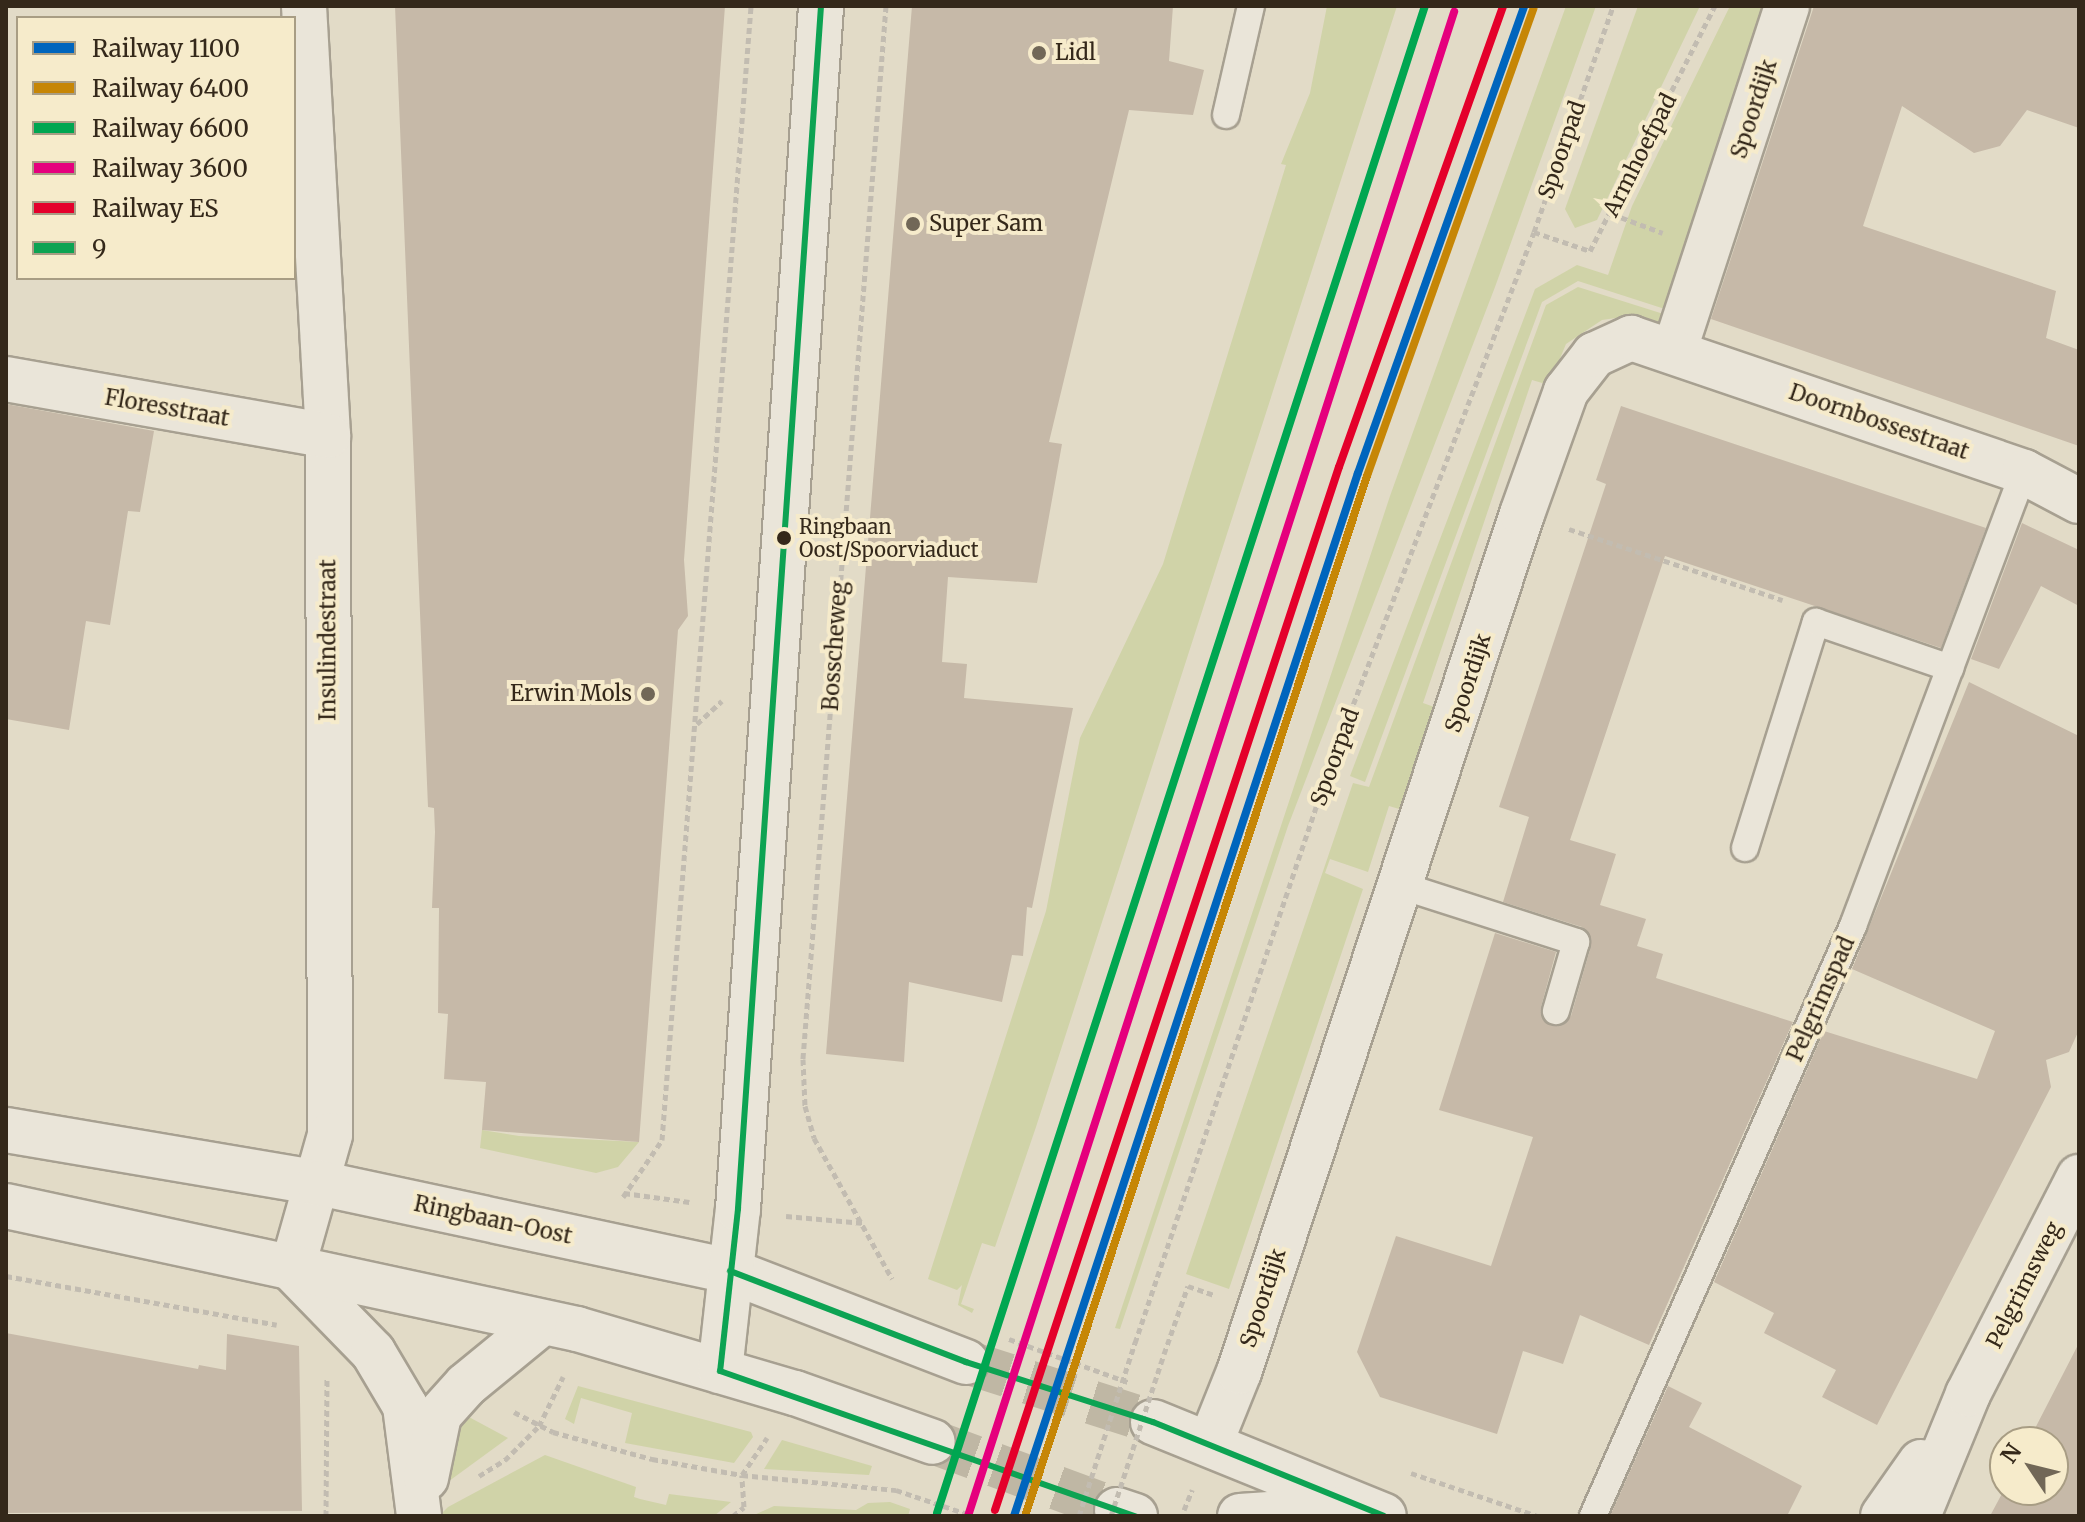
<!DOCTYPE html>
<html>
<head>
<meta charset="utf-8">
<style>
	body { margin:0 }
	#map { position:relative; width:2085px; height:1522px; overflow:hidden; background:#e2dbc7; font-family:Merriweather,serif }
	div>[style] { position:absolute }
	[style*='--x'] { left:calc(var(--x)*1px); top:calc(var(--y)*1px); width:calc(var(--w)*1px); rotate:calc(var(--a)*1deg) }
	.green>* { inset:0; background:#d0d3a8 }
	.building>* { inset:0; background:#c6b9a8 }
	.secondary-tunnel>* { height:44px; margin-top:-22px; transform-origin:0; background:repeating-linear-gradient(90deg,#bfb7a4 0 44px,transparent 0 66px) }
	.path>* { height:5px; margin-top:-2.5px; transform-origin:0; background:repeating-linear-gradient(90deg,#c2bcb1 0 6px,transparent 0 10px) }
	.roads { filter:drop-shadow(2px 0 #a7a091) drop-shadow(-2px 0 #a7a091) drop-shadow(0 2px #a7a091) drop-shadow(0 -2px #a7a091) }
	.service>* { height:26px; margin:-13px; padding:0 13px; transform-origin:13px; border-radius:13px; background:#eae5d9 }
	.minor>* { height:44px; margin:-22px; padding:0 22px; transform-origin:22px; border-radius:22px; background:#eae5d9 }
	.secondary>* { height:44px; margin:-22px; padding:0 22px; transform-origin:22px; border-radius:22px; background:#eae5d9 }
	.path-bridge>* { height:5px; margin-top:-2.5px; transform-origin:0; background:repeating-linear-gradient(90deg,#c2bcb1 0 6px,transparent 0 10px) }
	.bus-1>* { height:6px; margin:-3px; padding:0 3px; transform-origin:3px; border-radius:3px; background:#0da353 }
	.rail-1>* { height:8px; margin:-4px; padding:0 4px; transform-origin:4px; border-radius:4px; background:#0065bd }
	.rail-2>* { height:8px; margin:-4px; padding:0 4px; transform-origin:4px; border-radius:4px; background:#c68606 }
	.rail-3>* { height:8px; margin:-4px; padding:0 4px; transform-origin:4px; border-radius:4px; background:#00a651 }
	.rail-4>* { height:8px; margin:-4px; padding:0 4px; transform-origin:4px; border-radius:4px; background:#e5007d }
	.rail-5>* { height:8px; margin:-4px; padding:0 4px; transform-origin:4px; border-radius:4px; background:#e4002b }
	.dots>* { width:22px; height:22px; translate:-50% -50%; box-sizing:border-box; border:4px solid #f6ebcb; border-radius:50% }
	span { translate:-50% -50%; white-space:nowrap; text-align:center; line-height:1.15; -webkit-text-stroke:8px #f6ebcb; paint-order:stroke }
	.bus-label { font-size:20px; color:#34281a }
	.left { translate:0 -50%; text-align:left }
	.poi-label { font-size:22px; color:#34281a }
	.right { translate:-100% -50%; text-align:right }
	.street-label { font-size:22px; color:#34281a }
	.frame { position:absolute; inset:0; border:8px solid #34281a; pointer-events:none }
	.legend { position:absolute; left:16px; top:16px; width:280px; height:264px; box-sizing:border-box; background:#f6ebcb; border:2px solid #a89d84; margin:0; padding:10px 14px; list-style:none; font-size:24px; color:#34281a }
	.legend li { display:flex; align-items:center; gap:16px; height:40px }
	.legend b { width:40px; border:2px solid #a89d84 }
	.north { position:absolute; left:1989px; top:1426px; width:80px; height:80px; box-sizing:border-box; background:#f6ebcb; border:2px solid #a89d84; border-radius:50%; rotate:305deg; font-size:22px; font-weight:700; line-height:32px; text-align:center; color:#34281a }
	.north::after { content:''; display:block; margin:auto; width:28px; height:36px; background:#716757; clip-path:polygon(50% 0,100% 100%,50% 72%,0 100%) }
</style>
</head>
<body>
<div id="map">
	<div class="green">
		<div style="clip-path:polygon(1327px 6px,1397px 6px,1036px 1127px,995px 1247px,982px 1243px,961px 1304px,974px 1309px,972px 1313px,958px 1305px,962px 1285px,957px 1290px,928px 1279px,1046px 911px,1080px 738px,1163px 564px,1286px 165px,1281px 164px,1310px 93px)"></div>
		<div style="clip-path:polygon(1566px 6px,1596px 6px,1495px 287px,1288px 826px,1120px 1329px,1115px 1328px,1390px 496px)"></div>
		<div style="clip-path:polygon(1638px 6px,1700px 6px,1597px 220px,1575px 228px,1565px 209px)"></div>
		<div style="clip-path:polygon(1730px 6px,1767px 6px,1668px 310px,1578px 281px,1542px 302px,1365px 782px,1350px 776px,1535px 289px,1577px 265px,1608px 275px,1632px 206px)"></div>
		<div style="clip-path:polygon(1578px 287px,1673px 317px,1669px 327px,1630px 316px,1602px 320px,1566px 344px,1549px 385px,1532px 380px,1423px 703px,1440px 709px,1406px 811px,1389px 806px,1368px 872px,1330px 859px,1325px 873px,1363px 889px,1229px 1289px,1186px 1274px,1353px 783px,1369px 787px,1546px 305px)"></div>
		<div style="clip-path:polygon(482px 1130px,519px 1136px,639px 1142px,618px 1167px,596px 1173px,480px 1148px)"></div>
		<div style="clip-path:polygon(578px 1386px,751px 1432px,753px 1437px,734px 1463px,625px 1443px,632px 1413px,581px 1398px,574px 1424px,565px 1419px)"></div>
		<div style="clip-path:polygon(467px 1416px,508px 1438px,445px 1484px,446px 1442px)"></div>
		<div style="clip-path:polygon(782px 1440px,872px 1466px,869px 1475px,764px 1469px)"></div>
		<div style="clip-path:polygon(545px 1455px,636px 1487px,634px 1497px,640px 1499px,666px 1505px,669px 1494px,731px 1502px,714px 1516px,439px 1516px,448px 1507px)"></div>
		<div style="clip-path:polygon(890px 1502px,910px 1509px,908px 1516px,752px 1516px,774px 1506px,856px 1510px,868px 1503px)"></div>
	</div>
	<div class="building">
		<div style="clip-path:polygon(395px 6px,725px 6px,684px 560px,688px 616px,678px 630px,639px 1142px,482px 1130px,486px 1082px,444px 1079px,448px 1014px,438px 1013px,439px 908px,432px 908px,435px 832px,434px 808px,428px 807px)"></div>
		<div style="clip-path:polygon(912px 6px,1173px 6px,1169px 61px,1204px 70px,1193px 115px,1129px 110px,1049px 442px,1062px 444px,1037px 583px,948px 577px,942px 662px,967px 664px,964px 698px,1073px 708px,1032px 908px,1027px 907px,1023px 956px,1012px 955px,1002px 1002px,909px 982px,904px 1062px,826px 1054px)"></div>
		<div style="clip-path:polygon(1814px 6px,2079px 6px,2079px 128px,2027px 110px,2000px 146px,1974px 153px,1902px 106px,1863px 226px,2056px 291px,2046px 338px,2079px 350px,2079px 446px,1711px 319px)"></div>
		<div style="clip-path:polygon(6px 404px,154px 431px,140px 512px,128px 511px,110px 625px,86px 621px,69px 730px,6px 719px)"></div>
		<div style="clip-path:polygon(1621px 406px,1986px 528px,1941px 648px,1665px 556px,1570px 840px,1616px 854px,1600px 905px,1646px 919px,1637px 946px,1663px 954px,1656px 978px,1793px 1022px,1649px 1345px,1580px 1315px,1563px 1364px,1523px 1351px,1497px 1434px,1380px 1397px,1357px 1352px,1396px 1236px,1491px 1266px,1533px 1137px,1439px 1110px,1495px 933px,1556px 952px,1541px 1007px,1544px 1021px,1552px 1026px,1571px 1016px,1591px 946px,1582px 927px,1503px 902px,1529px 817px,1499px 807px,1606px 484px,1596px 480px)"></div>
		<div style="clip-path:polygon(2022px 523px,2079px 550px,2079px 606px,2041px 586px,1999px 669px,1971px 659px)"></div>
		<div style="clip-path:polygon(1969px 682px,2079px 736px,2079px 1030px,2069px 1052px,2046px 1060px,2051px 1087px,1877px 1425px,1822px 1397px,1836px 1370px,1764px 1333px,1774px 1313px,1714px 1282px,1824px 1031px,1977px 1079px,1995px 1031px,1852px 969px)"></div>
		<div style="clip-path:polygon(6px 1333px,198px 1369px,199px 1365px,226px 1370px,227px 1334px,299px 1346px,302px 1511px,6px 1513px)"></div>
		<div style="clip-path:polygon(2079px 1343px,2079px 1516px,1990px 1516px,2005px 1488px,2053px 1490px,2053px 1442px,2028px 1442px)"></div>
		<div style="clip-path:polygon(1668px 1386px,1702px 1403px,1689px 1427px,1802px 1486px,1787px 1516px,1610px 1516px)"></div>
	</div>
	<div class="secondary-tunnel">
		<div style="--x:966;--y:1362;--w:196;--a:17.8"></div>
		<div style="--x:933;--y:1442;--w:196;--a:20.3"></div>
	</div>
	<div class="path">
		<div style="--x:886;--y:6;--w:1056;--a:94.51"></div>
		<div style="--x:803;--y:1059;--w:47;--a:87.6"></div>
		<div style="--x:805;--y:1106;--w:33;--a:74"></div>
		<div style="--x:814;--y:1138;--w:161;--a:61"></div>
		<div style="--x:1612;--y:214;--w:54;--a:20.4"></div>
		<div style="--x:1534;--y:232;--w:59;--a:18.7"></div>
		<div style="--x:1590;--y:251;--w:275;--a:-63"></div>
		<div style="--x:1569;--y:529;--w:225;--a:18.4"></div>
		<div style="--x:697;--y:724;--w:34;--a:-43"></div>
		<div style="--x:624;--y:1193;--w:66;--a:7.9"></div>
		<div style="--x:623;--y:1197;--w:69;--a:-55.6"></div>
		<div style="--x:662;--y:1140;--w:1137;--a:-85.51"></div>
		<div style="--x:786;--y:1216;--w:78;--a:5.1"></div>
		<div style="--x:6;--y:1276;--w:275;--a:10.2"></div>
		<div style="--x:1009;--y:1339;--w:127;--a:19.9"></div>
		<div style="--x:1135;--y:1343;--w:615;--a:-71.33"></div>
		<div style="--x:1332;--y:760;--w:565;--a:-69.06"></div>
		<div style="--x:1534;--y:232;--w:239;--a:-70.7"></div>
		<div style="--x:1164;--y:1354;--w:72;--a:-70.6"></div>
		<div style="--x:1188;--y:1286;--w:28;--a:19"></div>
		<div style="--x:514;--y:1412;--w:44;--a:27.1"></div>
		<div style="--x:553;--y:1432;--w:103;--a:15.3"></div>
		<div style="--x:652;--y:1459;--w:91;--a:10.1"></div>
		<div style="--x:742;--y:1475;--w:155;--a:5.6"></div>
		<div style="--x:896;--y:1490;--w:81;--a:18.7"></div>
		<div style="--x:1411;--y:1473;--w:133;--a:18.8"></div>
		<div style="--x:479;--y:1476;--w:31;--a:-32"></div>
		<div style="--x:505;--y:1460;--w:48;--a:-45"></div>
		<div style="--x:539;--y:1426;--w:55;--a:-63.9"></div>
		<div style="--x:1184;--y:1510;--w:22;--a:-68"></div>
		<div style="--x:326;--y:1516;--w:139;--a:-89.6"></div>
		<div style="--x:733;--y:1516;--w:14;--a:-39"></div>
		<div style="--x:744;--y:1507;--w:32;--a:-94"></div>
		<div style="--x:742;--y:1475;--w:45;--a:-56"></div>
	</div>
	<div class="roads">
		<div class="service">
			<div style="--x:1226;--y:115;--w:112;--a:-77.1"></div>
			<div style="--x:1745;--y:848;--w:237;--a:-72.6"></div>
			<div style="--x:1816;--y:622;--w:142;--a:18.9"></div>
			<div style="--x:1402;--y:886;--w:183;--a:17.8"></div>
			<div style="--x:1576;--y:942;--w:72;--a:106.2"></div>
			<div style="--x:1593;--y:1516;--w:645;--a:-66.22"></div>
			<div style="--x:1853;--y:926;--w:485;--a:-69.4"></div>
		</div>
		<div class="minor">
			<div style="--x:304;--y:6;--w:431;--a:86.8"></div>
			<div style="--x:328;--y:436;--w:699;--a:89.84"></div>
			<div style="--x:330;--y:1135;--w:139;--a:105.8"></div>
			<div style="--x:292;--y:1269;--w:116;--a:45.7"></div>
			<div style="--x:373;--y:1352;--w:63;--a:59.3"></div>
			<div style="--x:405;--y:1406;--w:111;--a:82.7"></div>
			<div style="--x:1674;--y:352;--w:364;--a:-71.9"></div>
			<div style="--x:6;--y:379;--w:327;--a:10"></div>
			<div style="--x:1210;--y:1444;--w:78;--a:-68.1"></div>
			<div style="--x:1239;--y:1372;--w:903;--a:-71.75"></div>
			<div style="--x:1522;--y:514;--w:131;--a:-70.3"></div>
			<div style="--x:1566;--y:391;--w:46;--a:-52.1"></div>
			<div style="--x:1594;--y:355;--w:41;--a:-24.7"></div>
			<div style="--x:1631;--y:338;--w:415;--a:18.8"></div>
			<div style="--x:2024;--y:472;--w:62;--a:27.8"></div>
			<div style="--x:426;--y:1478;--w:64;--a:-78.3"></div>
			<div style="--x:439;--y:1415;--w:40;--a:-48"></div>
			<div style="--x:466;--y:1385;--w:99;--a:-39.3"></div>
			<div style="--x:1883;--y:1516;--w:66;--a:-54.9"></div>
			<div style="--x:1918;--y:1516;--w:132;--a:-67.7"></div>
			<div style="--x:1968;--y:1394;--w:244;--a:-62.9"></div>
		</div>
		<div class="secondary">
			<div style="--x:6;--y:1130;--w:317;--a:9.6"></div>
			<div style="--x:319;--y:1183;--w:420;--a:12.1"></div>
			<div style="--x:730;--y:1271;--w:253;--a:21.1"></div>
			<div style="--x:6;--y:1206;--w:584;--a:12.16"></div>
			<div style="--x:577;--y:1329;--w:227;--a:16.4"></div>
			<div style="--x:795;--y:1393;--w:146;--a:19.5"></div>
			<div style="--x:720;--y:1371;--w:163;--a:-83.7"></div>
			<div style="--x:738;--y:1209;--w:1206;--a:-86.05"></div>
			<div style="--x:1153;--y:1422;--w:249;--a:22.1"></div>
			<div style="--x:1117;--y:1510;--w:19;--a:18"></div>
			<div style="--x:1240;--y:1516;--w:118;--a:-3.9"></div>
		</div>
	</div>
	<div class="path-bridge">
		<div style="--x:1079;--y:1516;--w:182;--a:-72.1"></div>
		<div style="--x:1111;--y:1516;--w:170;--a:-71.9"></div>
	</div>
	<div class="bus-1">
		<div style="--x:821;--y:6;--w:1206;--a:93.95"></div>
		<div style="--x:738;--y:1209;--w:163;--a:96.3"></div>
		<div style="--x:720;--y:1371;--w:440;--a:19.3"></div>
		<div style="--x:730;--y:1271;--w:253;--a:21.1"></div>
		<div style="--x:966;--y:1362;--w:196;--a:17.8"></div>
		<div style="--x:1153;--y:1422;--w:249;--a:22.1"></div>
	</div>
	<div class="rail-1">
		<div style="--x:1014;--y:1516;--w:1098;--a:-71.75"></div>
		<div style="--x:1358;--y:473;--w:496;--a:-70.4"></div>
	</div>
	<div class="rail-2">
		<div style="--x:1025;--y:1516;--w:1095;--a:-71.8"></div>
		<div style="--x:1367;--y:476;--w:496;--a:-70.4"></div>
	</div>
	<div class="rail-3">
		<div style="--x:937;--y:1513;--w:1584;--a:-72.06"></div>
	</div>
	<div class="rail-4">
		<div style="--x:968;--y:1516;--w:1581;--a:-72.09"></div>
	</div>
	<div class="rail-5">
		<div style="--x:995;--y:1510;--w:1098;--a:-71.75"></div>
		<div style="--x:1339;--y:467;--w:489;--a:-70.4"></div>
	</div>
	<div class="dots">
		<div style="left:1039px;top:53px;background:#716757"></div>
		<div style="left:913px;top:224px;background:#716757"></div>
		<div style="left:784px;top:538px;background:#34281a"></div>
		<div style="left:648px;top:694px;background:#716757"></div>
	</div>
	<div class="bus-label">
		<span class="left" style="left:799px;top:538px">Ringbaan<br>Oost/Spoorviaduct</span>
	</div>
	<div class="poi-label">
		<span class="left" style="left:1055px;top:53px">Lidl</span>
		<span class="left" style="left:929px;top:224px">Super Sam</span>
		<span class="right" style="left:632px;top:694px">Erwin Mols</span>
	</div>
	<div class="street-label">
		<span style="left:1754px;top:109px;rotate:-72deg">Spoordijk</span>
		<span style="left:1562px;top:150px;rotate:-71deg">Spoorpad</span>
		<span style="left:1640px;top:155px;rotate:-63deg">Armhoefpad</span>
		<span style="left:167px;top:408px;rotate:10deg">Floresstraat</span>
		<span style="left:1879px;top:422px;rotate:19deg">Doornbossestraat</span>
		<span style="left:328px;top:640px;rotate:-90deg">Insulindestraat</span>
		<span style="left:835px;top:646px;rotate:-86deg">Bosscheweg</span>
		<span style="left:1468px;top:683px;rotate:-72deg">Spoordijk</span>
		<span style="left:1335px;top:757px;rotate:-70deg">Spoorpad</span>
		<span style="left:1821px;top:999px;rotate:-66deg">Pelgrimspad</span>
		<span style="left:493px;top:1220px;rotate:12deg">Ringbaan-Oost</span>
		<span style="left:2024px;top:1285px;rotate:-63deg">Pelgrimsweg</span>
		<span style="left:1263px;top:1298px;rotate:-72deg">Spoordijk</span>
	</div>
	<div class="frame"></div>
	<ul class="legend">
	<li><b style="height:10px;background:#0065bd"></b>Railway 1100</li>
	<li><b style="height:10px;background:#c68606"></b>Railway 6400</li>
	<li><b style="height:10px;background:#00a651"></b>Railway 6600</li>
	<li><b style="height:10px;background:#e5007d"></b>Railway 3600</li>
	<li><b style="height:10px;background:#e4002b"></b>Railway ES</li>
	<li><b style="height:10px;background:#0da353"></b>9</li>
	</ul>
	<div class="north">N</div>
</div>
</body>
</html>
